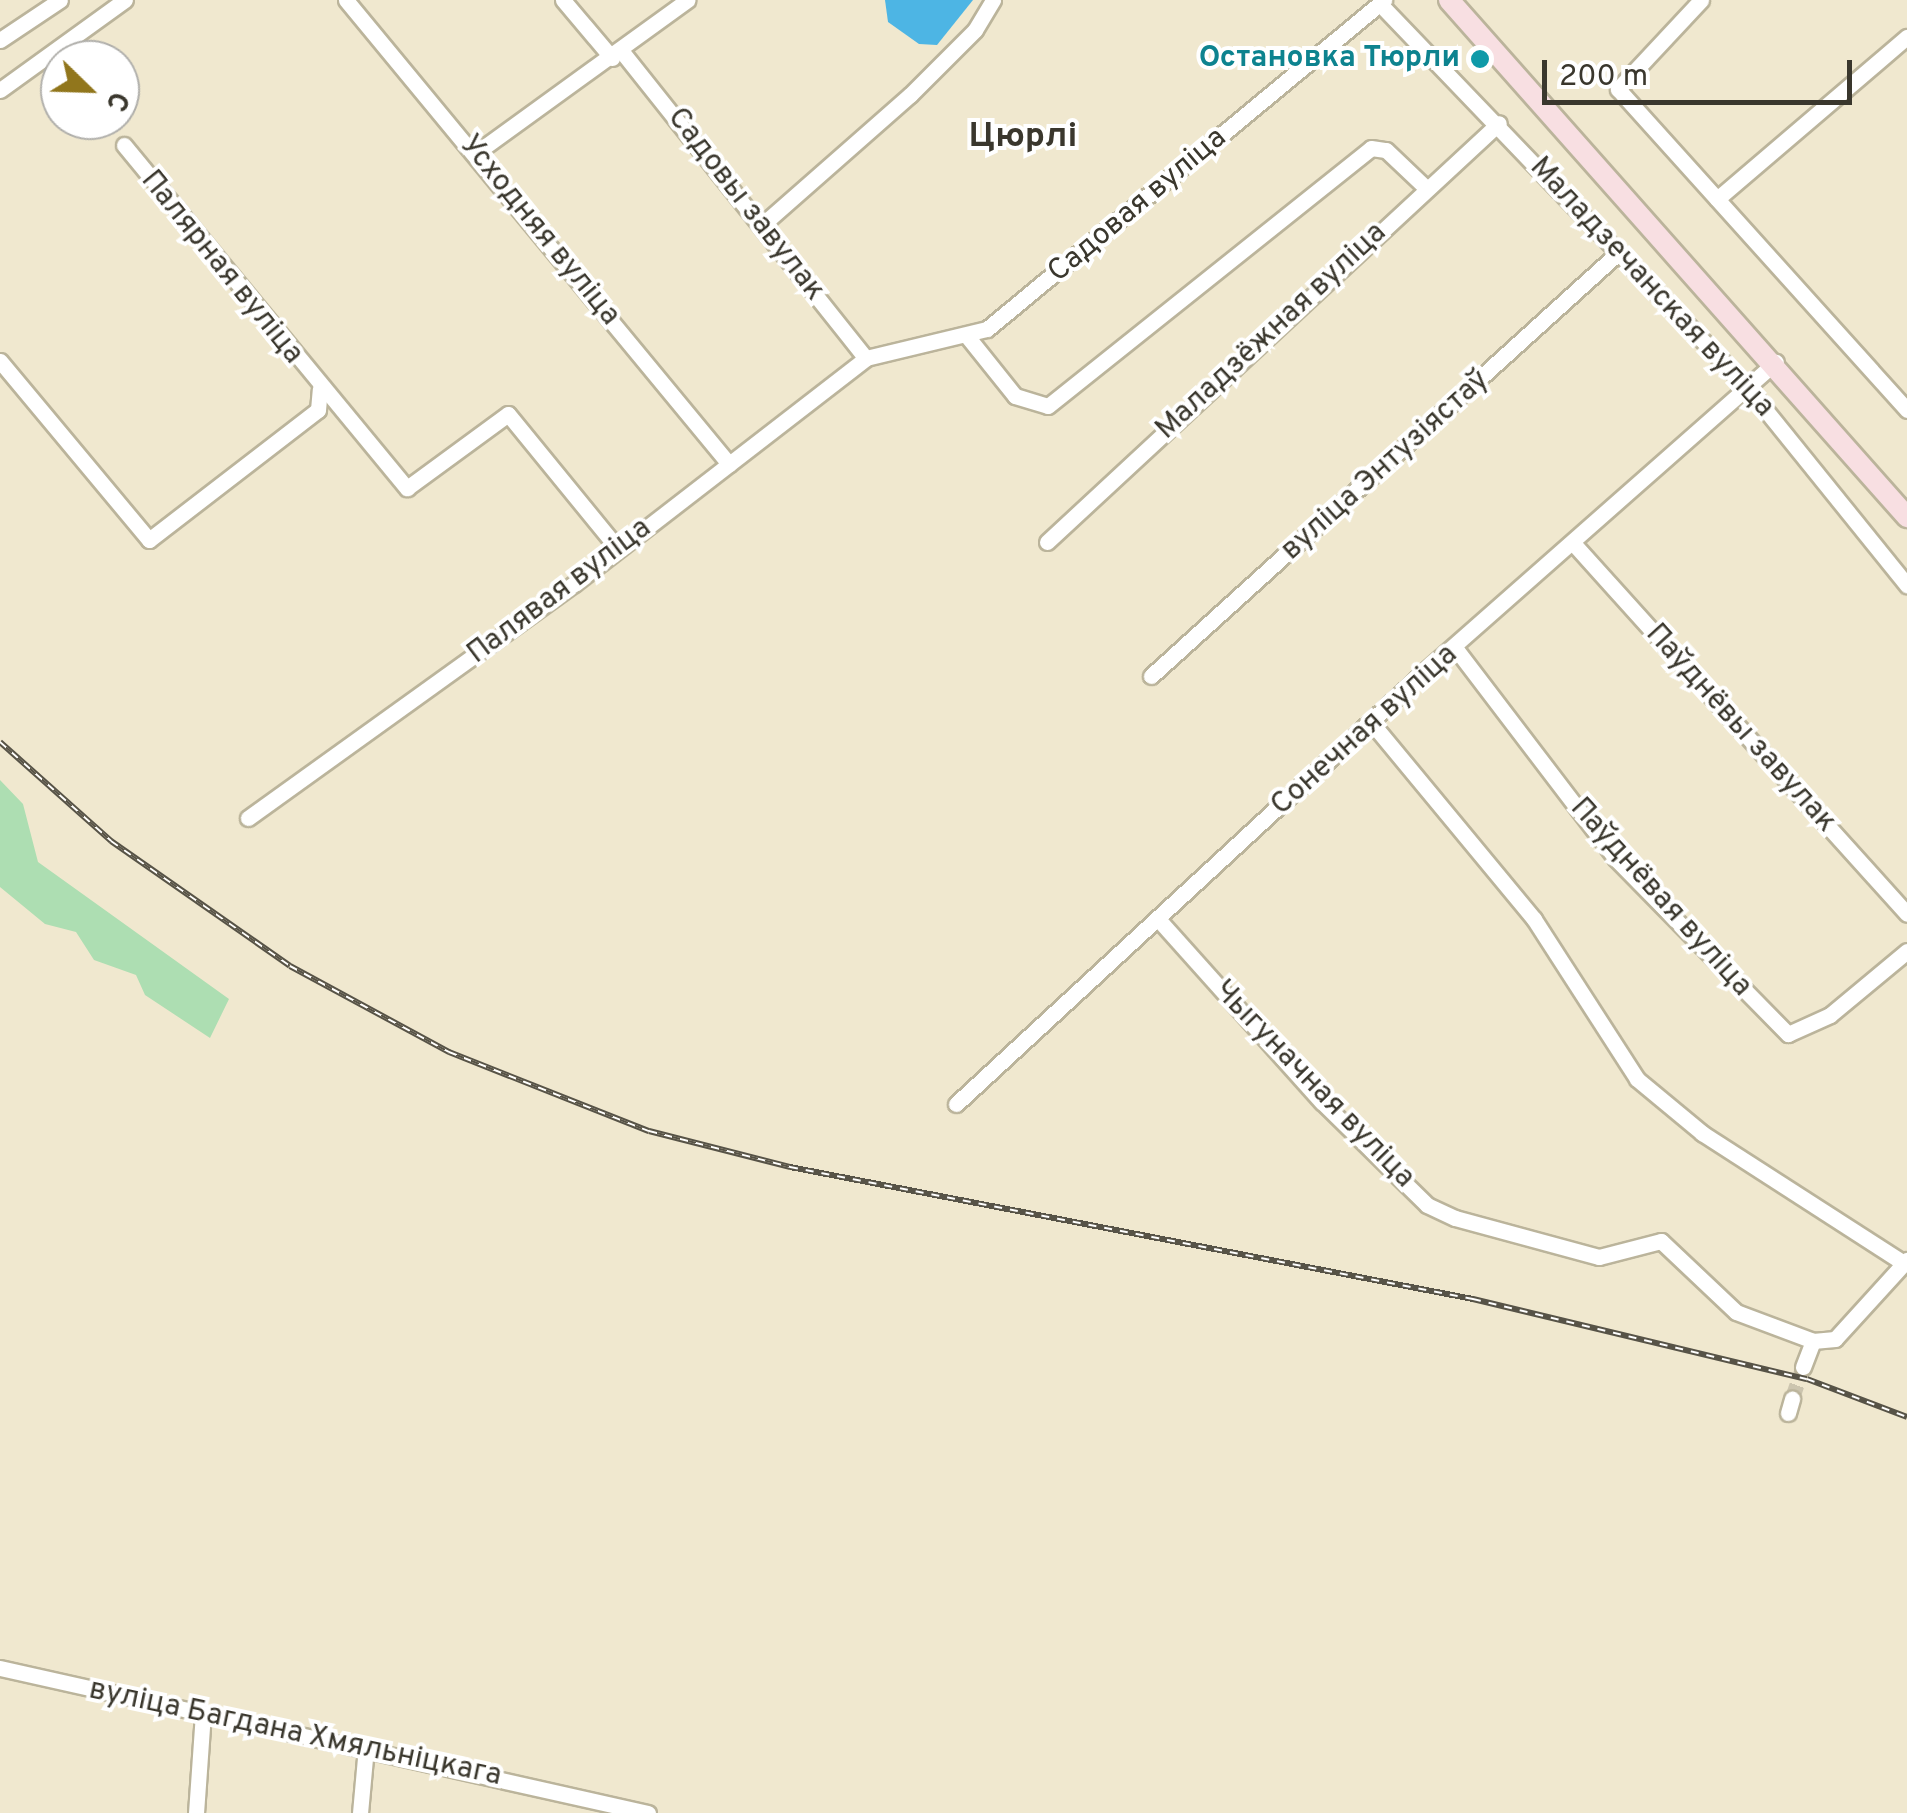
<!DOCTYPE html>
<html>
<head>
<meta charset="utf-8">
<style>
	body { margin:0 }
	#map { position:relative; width:1907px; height:1813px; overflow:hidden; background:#f0e8cf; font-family:Overpass,sans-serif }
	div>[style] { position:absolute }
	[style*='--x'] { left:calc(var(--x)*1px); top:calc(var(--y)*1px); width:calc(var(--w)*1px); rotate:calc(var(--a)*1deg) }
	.green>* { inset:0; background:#addeb2 }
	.water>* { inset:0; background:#4db5e4 }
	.minor-tunnel>* { height:15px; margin-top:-7.5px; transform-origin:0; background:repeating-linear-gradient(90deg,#ccc5af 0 15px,transparent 0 23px) }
	.roads { filter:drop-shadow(2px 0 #bbb49b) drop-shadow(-2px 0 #bbb49b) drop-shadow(0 2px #bbb49b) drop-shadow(0 -2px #bbb49b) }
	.minor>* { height:15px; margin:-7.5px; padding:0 7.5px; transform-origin:7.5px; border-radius:7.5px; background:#fff }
	.major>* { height:20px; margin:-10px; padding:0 10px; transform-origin:10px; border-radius:10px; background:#f8dfe2 }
	.rail>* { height:6px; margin-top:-3px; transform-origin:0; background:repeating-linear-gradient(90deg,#fff 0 8px,#575347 0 16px); box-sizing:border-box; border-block:2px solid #575347 }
	.dots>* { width:28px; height:28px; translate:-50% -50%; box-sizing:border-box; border:5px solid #fff; border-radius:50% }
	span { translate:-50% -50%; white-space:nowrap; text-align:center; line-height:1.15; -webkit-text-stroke:8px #fff; paint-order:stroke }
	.culture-label { font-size:30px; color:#0d838f; font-weight:700 }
	.right { translate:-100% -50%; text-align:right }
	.street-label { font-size:30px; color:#3a372d }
	.quarter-label { font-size:35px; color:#3a372d; font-weight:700 }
	.north { position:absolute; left:40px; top:40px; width:100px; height:100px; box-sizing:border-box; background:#fff; border:2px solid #b0afab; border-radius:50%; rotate:113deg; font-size:28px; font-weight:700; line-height:40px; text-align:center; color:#3a372d }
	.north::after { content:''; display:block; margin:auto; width:35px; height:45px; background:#91761c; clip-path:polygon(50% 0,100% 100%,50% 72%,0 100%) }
	.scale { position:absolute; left:1542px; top:60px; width:310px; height:45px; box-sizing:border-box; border:5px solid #3a372d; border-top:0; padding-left:12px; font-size:30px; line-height:35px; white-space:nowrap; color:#3a372d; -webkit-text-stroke:8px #fff; paint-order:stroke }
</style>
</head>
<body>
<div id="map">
	<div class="green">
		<div style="clip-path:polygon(0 780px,23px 804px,38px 862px,229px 999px,210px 1038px,145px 995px,136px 975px,94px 960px,76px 932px,45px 924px,0 887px)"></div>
	</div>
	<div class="water">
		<div style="clip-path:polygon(885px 0,973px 0,937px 45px,919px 44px,888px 22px)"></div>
	</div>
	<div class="minor-tunnel">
		<div style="--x:1792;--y:1399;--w:34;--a:-71"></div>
	</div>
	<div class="roads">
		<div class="minor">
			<div style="--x:346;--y:0;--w:602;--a:50.46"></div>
			<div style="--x:563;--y:0;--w:76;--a:49.8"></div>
			<div style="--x:1701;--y:0;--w:122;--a:133"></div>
			<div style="--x:1618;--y:89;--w:432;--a:48"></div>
			<div style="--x:1380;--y:4;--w:530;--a:46.22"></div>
			<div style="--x:1747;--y:387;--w:255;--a:51.1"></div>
			<div style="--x:0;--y:40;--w:72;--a:-33.7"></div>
			<div style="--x:623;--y:53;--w:390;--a:51.5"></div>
			<div style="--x:0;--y:90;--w:154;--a:-35.8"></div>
			<div style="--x:124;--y:145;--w:445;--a:50.5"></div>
			<div style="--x:407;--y:488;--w:125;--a:-36.2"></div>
			<div style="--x:508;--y:414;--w:174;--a:50.8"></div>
			<div style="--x:476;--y:153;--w:261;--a:-35.9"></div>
			<div style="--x:1717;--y:199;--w:250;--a:-40.5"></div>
			<div style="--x:762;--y:225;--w:197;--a:-41.3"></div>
			<div style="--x:910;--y:95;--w:92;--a:-45"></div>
			<div style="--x:975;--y:30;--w:35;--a:-59"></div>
			<div style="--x:967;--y:336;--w:77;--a:51.3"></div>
			<div style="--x:1015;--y:396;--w:34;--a:17"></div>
			<div style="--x:1048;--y:406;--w:413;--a:-38.6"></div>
			<div style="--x:1371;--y:148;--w:15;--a:8"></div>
			<div style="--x:1386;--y:150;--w:55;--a:43.5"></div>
			<div style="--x:0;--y:361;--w:233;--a:50.2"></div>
			<div style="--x:149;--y:540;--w:213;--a:-37.6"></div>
			<div style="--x:318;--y:410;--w:21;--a:-85"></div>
			<div style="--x:1047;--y:542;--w:616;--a:-42.83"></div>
			<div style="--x:1573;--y:543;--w:499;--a:48"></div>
			<div style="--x:1456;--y:649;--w:263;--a:52.7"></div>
			<div style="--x:1615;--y:858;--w:247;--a:45.5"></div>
			<div style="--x:1788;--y:1034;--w:46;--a:-24.3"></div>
			<div style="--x:1830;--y:1015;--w:100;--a:-39.7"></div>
			<div style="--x:1151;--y:676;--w:630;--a:-42.17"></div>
			<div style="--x:1371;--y:722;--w:256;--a:50.4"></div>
			<div style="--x:1534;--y:919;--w:190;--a:57.2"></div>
			<div style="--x:1637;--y:1079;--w:85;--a:39.7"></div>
			<div style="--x:1702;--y:1133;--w:240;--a:32.8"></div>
			<div style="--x:248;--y:818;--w:401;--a:-35.7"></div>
			<div style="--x:574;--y:584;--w:369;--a:-37.7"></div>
			<div style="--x:866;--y:358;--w:124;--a:-13.5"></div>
			<div style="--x:987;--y:329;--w:516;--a:-39.65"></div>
			<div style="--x:1159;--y:920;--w:244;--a:48.2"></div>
			<div style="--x:1322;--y:1102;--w:147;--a:44.4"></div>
			<div style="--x:1427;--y:1205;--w:31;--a:25"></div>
			<div style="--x:1455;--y:1218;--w:149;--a:15.2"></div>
			<div style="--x:1599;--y:1257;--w:64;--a:-14.5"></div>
			<div style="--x:1661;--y:1241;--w:103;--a:43.4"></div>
			<div style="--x:1736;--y:1312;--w:82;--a:20.6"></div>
			<div style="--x:1813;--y:1341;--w:22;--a:-5"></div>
			<div style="--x:1835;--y:1339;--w:107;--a:-47.7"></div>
			<div style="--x:956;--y:1104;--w:637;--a:-42.71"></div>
			<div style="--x:1424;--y:672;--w:469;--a:-41.4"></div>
			<div style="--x:1803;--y:1367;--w:28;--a:-69"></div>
			<div style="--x:1788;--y:1413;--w:15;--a:-74"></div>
			<div style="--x:0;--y:1668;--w:664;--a:12.61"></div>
			<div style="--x:196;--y:1813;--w:99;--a:-86"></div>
			<div style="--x:360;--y:1813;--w:66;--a:-84.8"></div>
		</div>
		<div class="major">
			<div style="--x:1449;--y:0;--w:691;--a:48.46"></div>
		</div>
	</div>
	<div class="rail">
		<div style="--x:0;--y:742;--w:149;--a:41.7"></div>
		<div style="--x:111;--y:841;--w:218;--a:34.9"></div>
		<div style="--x:290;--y:966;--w:181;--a:28.4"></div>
		<div style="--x:449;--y:1052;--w:215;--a:21.6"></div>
		<div style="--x:649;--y:1131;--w:146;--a:14.3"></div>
		<div style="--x:790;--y:1167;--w:696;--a:10.94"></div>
		<div style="--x:1473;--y:1299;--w:343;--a:13.5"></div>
		<div style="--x:1807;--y:1379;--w:107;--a:20.8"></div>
	</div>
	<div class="dots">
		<div style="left:1480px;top:59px;background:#0f9aa8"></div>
	</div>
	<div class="culture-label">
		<span class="right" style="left:1460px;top:59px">Остановка Тюрли</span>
	</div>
	<div class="street-label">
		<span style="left:745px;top:205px;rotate:52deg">Садовы завулак</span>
		<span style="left:1138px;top:206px;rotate:-40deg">Садовая вуліца</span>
		<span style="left:539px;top:231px;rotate:51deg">Усходняя вуліца</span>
		<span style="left:221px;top:268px;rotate:51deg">Палярная вуліца</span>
		<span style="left:1651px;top:288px;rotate:47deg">Маладзечанская вуліца</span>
		<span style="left:1272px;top:332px;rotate:-43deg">Маладзёжная вуліца</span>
		<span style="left:1386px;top:466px;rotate:-42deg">вуліца Энтузіястаў</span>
		<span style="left:560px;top:592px;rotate:-37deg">Палявая вуліца</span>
		<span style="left:1740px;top:729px;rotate:48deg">Паўднёвы завулак</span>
		<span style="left:1365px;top:731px;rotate:-42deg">Сонечная вуліца</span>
		<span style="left:1660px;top:898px;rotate:48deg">Паўднёвая вуліца</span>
		<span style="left:1313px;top:1085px;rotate:46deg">Чыгуначная вуліца</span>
		<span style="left:295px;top:1734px;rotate:12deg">вуліца Багдана Хмяльніцкага</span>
	</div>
	<div class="quarter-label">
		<span style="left:1023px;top:137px">Цюрлі</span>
	</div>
	<div class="north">С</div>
	<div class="scale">200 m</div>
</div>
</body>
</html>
